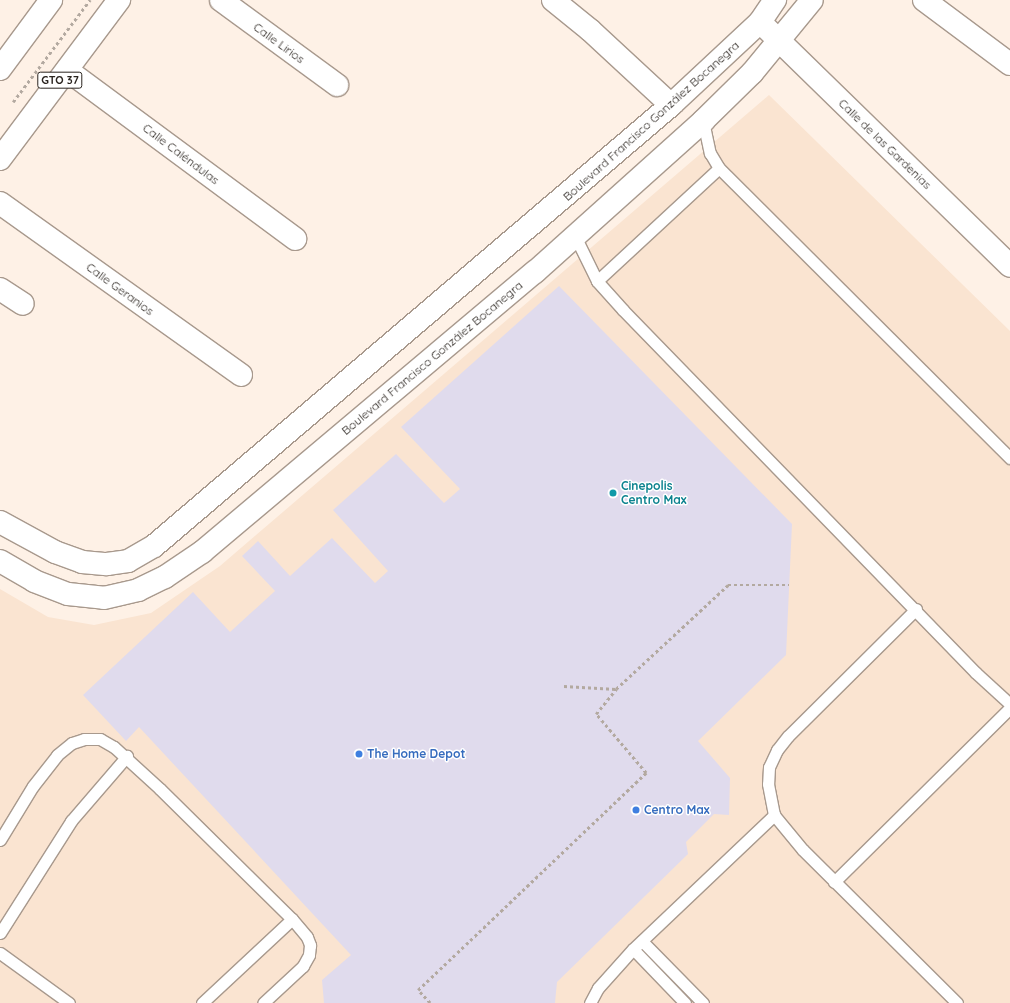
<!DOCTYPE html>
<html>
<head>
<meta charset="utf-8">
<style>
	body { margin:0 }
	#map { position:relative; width:1010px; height:1003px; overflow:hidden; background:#fef1e6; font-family:Quicksand,sans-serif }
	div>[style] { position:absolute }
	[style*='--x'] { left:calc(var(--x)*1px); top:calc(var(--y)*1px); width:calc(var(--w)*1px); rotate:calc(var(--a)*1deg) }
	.built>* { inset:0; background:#fae4d1 }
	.building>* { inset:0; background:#e0dbed }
	.path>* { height:2.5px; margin-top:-1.25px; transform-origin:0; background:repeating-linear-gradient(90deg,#b3a9a0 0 3px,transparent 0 6px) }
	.roads { filter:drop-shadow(1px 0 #a8998d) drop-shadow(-1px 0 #a8998d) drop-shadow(0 1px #a8998d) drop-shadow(0 -1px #a8998d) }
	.lane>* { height:11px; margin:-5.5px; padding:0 5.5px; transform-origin:5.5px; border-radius:5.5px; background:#fff }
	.street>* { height:22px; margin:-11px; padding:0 11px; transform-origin:11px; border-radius:11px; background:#fff }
	.secondary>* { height:22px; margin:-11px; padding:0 11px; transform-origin:11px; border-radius:11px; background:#fff }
	.primary>* { height:22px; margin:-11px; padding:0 11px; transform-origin:11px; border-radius:11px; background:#fff }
	.dots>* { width:11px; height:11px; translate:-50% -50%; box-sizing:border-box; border:2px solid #fff; border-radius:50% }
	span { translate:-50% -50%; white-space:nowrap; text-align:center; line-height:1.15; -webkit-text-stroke:3px #fff; paint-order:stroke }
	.shield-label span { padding:1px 3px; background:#fff; border:1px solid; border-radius:3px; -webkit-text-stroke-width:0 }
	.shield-label { font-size:11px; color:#2a241f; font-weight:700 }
	.street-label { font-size:12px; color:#2a241f }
	.culture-label { font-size:12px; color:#0d838f; font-weight:700 }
	.left { translate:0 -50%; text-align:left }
	.shop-label { font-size:12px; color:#366cbe; font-weight:700 }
</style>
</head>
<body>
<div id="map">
	<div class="built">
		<div style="clip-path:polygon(769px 95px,1010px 331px,1010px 1003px,0 1003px,0 589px,48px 617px,94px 625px,151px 613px,220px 566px)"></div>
	</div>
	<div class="building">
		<div style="clip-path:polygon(559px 286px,792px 524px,786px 655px,698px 741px,730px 778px,729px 815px,714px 814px,686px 842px,688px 854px,557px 982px,555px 1003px,324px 1003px,322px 980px,351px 955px,139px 727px,126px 741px,83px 695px,193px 592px,230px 632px,275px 591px,242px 556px,258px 541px,290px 576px,332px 538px,375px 583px,388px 571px,333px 510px,396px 454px,444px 503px,460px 489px,401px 427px)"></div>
	</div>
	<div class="path">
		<div style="--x:13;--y:102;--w:128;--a:-53"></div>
		<div style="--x:564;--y:686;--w:52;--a:3.3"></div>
		<div style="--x:616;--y:689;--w:153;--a:-42.9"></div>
		<div style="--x:728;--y:585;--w:61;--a:0"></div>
		<div style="--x:430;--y:1003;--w:18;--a:-133"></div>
		<div style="--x:418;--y:990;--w:315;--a:-43.6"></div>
		<div style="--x:646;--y:773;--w:77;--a:-130.3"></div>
		<div style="--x:596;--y:714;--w:32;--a:-51"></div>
	</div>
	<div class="roads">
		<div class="lane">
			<div style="--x:703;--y:121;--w:33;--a:78"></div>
			<div style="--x:710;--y:153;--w:17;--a:59"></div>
			<div style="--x:719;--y:168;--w:411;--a:44.9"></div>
			<div style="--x:575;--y:236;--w:50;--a:63.9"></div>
			<div style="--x:597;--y:281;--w:39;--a:48"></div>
			<div style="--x:623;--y:310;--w:506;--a:45.8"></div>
			<div style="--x:976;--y:673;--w:46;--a:42.4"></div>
			<div style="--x:597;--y:281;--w:166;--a:-42.8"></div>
			<div style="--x:916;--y:609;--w:180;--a:135.2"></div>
			<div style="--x:788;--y:736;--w:18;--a:128"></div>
			<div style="--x:777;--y:750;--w:19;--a:115"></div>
			<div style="--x:769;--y:767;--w:17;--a:93"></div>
			<div style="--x:768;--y:784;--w:32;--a:79"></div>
			<div style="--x:774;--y:815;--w:45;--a:50.4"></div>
			<div style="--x:803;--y:850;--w:217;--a:44.8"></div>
			<div style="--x:0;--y:840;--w:63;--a:-58.6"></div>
			<div style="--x:33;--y:786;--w:39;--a:-52"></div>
			<div style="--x:57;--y:755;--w:19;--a:-39"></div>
			<div style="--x:72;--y:743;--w:13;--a:-18"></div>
			<div style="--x:84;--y:739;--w:16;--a:0"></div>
			<div style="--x:100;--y:739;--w:16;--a:30"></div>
			<div style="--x:114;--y:747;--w:62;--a:42.4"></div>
			<div style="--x:160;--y:789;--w:185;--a:44.6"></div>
			<div style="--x:292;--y:919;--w:23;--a:50"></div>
			<div style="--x:307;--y:937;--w:9;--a:69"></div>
			<div style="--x:310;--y:945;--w:10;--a:96"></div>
			<div style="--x:309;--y:955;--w:13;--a:119"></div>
			<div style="--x:303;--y:966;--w:54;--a:137.2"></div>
			<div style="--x:834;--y:882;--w:247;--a:-44.7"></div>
			<div style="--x:0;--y:933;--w:133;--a:-57.6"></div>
			<div style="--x:71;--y:821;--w:86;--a:-49.3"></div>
			<div style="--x:642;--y:941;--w:87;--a:45.5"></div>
			<div style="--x:633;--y:949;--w:75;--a:46.1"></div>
			<div style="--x:0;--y:953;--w:85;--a:35.9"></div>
			<div style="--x:202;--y:1003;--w:123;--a:-43"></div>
			<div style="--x:590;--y:1003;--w:17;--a:-62"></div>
			<div style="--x:598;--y:988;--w:52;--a:-48.1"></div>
			<div style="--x:633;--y:949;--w:195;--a:-43.5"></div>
		</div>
		<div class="street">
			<div style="--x:221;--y:0;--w:144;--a:36.2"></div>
			<div style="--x:553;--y:0;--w:48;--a:39"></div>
			<div style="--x:590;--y:30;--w:110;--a:42.8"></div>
			<div style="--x:924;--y:0;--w:107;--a:36.7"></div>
			<div style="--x:760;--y:22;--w:349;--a:44.3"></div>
			<div style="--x:67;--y:70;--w:284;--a:36.5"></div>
			<div style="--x:0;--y:203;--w:296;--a:35.5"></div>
			<div style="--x:0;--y:289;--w:27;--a:33"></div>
		</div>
		<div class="secondary">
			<div style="--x:0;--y:522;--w:63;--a:28.6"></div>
			<div style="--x:55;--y:552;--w:29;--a:20"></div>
			<div style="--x:82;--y:562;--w:25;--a:5"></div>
			<div style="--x:107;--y:564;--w:21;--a:-8"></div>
			<div style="--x:128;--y:561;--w:30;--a:-30"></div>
			<div style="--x:154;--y:546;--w:680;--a:-40.46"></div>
			<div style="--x:671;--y:105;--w:122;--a:-43"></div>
			<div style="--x:760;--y:22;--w:27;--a:-56"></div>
			<div style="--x:0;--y:561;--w:39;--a:30"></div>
			<div style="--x:34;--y:581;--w:36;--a:21"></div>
			<div style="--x:68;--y:594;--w:36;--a:6"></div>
			<div style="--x:104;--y:598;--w:35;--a:-13"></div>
			<div style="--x:138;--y:590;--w:30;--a:-26"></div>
			<div style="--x:165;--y:577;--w:45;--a:-34"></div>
			<div style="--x:202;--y:552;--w:435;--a:-40.1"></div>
			<div style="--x:535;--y:272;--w:226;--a:-41.9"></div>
			<div style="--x:703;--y:121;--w:69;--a:-44.4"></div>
			<div style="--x:752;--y:73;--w:94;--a:-50.6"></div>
		</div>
		<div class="primary">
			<div style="--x:0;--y:69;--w:86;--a:-53.5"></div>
			<div style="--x:0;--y:159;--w:199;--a:-53.2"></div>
		</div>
	</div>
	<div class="dots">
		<div style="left:613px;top:493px;background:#0f9aa8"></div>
		<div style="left:359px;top:754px;background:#3f7fe0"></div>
		<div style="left:636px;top:810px;background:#3f7fe0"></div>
	</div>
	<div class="shield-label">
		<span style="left:60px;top:80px">GTO 37</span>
	</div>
	<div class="street-label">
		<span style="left:279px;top:43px;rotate:36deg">Calle Lirios</span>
		<span style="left:651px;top:121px;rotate:-42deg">Boulevard Francisco González Bocanegra</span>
		<span style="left:885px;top:144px;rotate:44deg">Calle de las Gardenias</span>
		<span style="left:181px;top:154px;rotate:37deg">Calle Caléndulas</span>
		<span style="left:120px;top:289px;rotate:36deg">Calle Geranios</span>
		<span style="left:432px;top:358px;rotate:-40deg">Boulevard Francisco González Bocanegra</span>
	</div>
	<div class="culture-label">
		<span class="left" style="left:621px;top:493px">Cinepolis<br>Centro Max</span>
	</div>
	<div class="shop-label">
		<span class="left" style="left:367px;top:754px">The Home Depot</span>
		<span class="left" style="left:644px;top:810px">Centro Max</span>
	</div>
</div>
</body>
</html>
